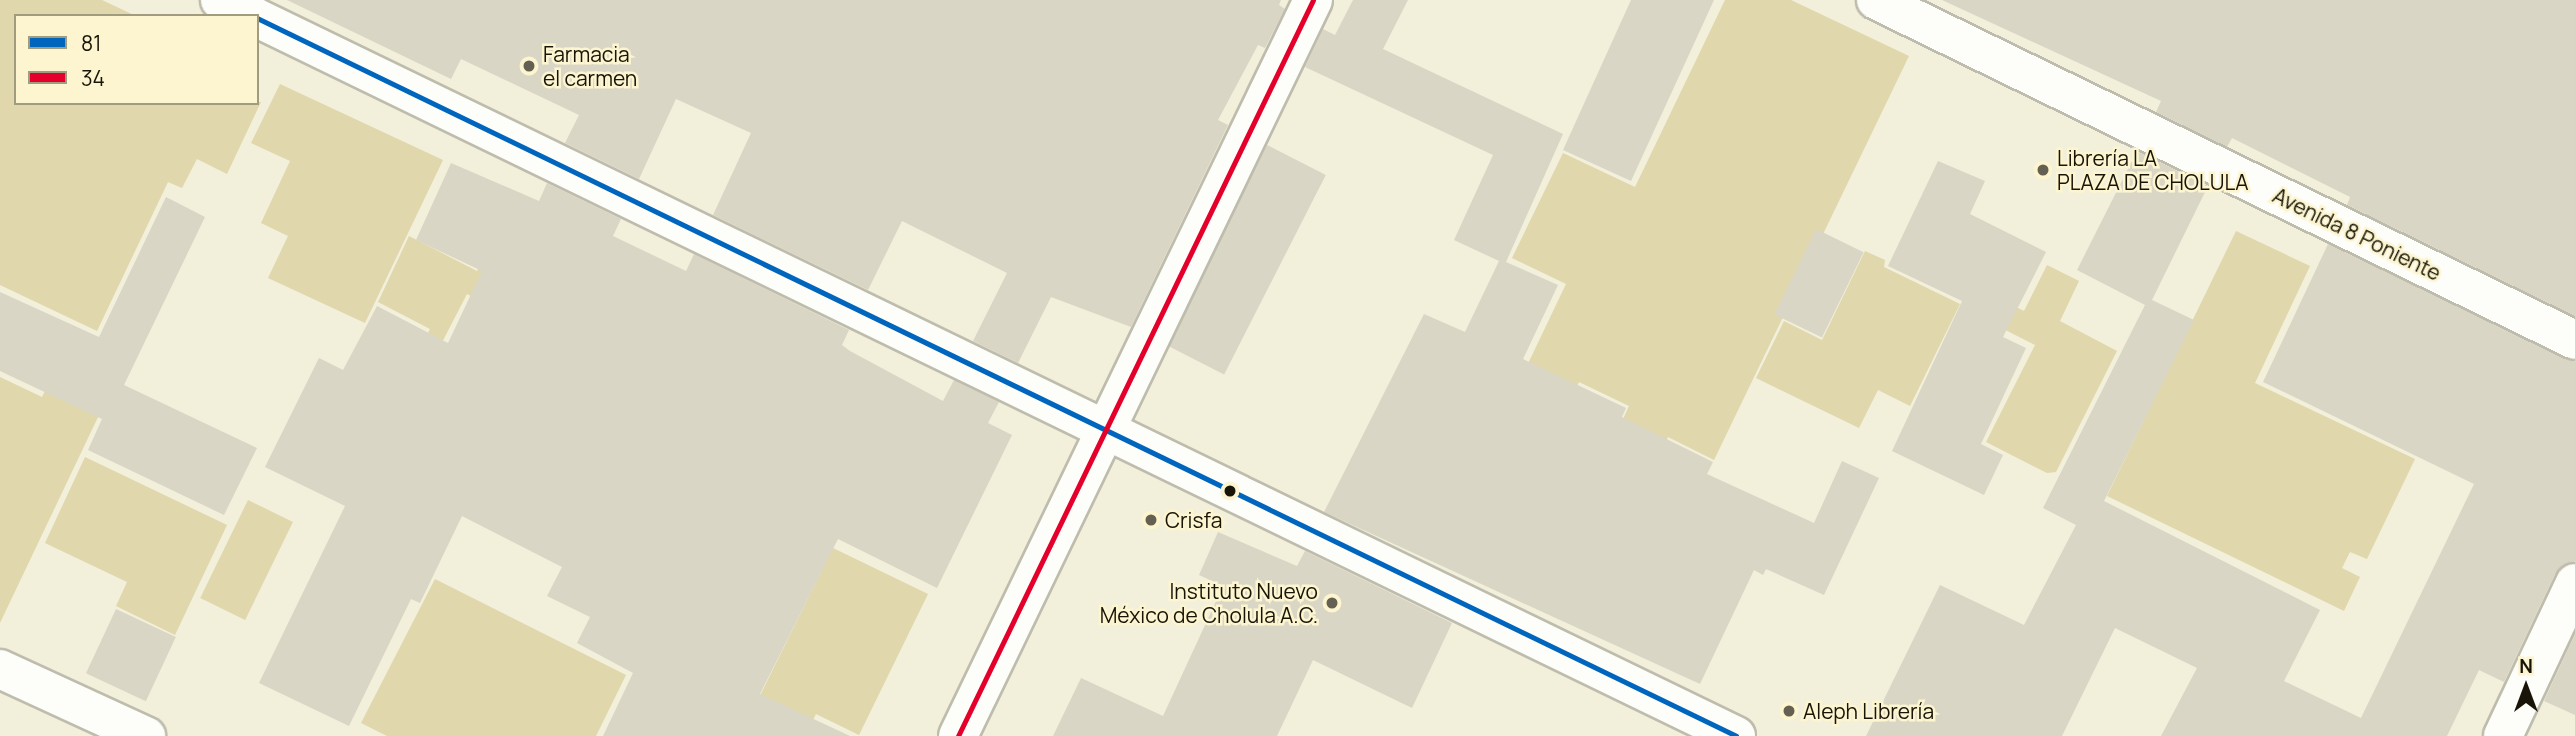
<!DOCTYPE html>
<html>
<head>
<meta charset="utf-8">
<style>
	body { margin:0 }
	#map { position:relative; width:2575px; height:736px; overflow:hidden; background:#f2efda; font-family:Manrope,sans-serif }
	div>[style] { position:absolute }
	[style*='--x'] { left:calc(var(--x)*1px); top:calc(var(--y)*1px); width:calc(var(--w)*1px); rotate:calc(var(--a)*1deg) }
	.green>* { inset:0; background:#e0d7ac; transform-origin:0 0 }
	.building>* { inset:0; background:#d9d6c6; transform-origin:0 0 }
	.roads { filter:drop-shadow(2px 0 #bebcac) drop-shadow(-2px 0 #bebcac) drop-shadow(0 2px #bebcac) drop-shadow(0 -2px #bebcac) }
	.minor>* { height:38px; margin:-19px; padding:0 19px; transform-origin:19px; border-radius:19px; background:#fdfdf9 }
	.tertiary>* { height:38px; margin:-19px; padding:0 19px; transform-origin:19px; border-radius:19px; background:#fdfdf9 }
	.bus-1>* { height:5px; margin:-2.5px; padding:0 2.5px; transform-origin:2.5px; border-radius:2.5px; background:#0065bd }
	.bus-2>* { height:5px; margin:-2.5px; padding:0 2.5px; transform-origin:2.5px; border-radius:2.5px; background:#e4002b }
	.dots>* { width:19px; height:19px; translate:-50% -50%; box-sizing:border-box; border:4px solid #fdf5d0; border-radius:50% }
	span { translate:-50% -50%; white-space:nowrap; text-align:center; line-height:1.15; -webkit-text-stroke:5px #fdf5d0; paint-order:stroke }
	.poi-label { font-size:21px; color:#181508 }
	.left { translate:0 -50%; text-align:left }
	.right { translate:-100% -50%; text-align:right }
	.street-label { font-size:21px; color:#181508 }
	.legend { position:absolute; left:14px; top:14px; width:245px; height:91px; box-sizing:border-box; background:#fdf5d0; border:2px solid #a19b80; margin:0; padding:9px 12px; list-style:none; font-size:21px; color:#181508 }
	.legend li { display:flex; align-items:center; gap:14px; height:35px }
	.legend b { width:35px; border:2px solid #a19b80 }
	.north { position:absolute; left:2491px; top:652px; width:70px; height:70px; -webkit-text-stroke:5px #fdf5d0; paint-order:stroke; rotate:0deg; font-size:19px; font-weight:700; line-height:28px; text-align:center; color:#181508 }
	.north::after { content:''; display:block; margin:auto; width:24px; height:32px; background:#181508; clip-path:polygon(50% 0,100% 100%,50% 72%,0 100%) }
</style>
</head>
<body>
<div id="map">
	<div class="green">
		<div style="clip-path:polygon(0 0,102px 0,136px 16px,16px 16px,16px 103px,261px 102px,227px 174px,197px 159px,182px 188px,168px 182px,97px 331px,0 285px)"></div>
		<div style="clip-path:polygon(1725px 0,1791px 0,1909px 56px,1714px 460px,1668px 437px,1647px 478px,1605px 458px,1629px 406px,1579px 382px,1562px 418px,1513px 395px,1566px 284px,1512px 258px,1563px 153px,1635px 187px)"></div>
		<div style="clip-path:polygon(280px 84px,443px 160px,365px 323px,268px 278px,288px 236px,261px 223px,290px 161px,251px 143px)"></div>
		<div style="clip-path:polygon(2236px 231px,2310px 266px,2255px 383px,2415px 459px,2367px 559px,2350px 552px,2342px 568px,2360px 577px,2344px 611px,2107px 496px)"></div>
		<div style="clip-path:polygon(409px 236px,477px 271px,480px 266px,515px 284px,502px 312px,467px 294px,436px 354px,410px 368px,430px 329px,378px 302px)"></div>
		<div style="clip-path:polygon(1865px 251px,1885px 260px,1884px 267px,1960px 304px,1910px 406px,1878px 390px,1859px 428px,1756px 378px,1784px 321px,1822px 340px)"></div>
		<div style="clip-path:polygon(2047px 265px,2079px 281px,2060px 321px,2117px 351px,2056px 472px,2047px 473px,1986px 442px,2035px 345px,1962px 308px,1983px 290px,2024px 311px)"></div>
		<div style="clip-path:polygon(75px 329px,128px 354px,0 623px,0 377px,42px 397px)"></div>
		<div style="clip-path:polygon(85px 457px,227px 525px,175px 635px,116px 606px,127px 582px,45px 543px)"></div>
		<div style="left:248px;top:500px;width:50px;height:109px;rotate:26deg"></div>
		<div style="clip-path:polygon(833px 548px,928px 594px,859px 735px,816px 714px,805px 736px,744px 728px)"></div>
		<div style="clip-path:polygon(435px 579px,626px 675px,596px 736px,387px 736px,361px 723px)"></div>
	</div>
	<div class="building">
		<div style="clip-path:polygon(287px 0,1281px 0,1279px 5px,1285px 9px,1265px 48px,1258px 45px,1218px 120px,1228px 125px,1131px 327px,1051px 297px,1018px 363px,973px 341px,1007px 273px,902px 221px,868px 290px,713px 215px,751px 133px,676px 99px,639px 179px,565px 143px,579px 115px,461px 59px,451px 79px)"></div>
		<div style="clip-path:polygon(1353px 0,1408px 0,1383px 49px,1563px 134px,1506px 262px,1558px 285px,1523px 359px,1626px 408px,1622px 417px,1713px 462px,1707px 474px,1814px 523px,1842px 461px,1879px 478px,1824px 595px,1766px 569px,1763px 575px,1754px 570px,1700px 684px,1324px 512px,1424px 314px,1465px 332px,1499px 261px,1454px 240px,1493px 155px,1305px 67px,1323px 29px,1335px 35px)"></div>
		<div style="clip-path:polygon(1631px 0,1714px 0,1631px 181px,1563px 150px)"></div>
		<div style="clip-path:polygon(1942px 0,2575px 0,2575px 316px,2347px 205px,2350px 197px,2232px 138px,2227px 147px,2156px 112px,2161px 101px)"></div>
		<div style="left:1267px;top:145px;width:66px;height:224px;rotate:27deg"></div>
		<div style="clip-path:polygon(2137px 151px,2208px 186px,2152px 300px,2194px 320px,2104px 501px,2320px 610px,2284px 681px,2361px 718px,2474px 484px,2263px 382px,2328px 244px,2575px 362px,2575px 561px,2555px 574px,2504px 682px,2479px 670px,2447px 736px,2161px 736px,2197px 668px,2115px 628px,2062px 736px,1866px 736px,1940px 585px,2024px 625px,2076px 525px,2043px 508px,2145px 305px,2077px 270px)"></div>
		<div style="clip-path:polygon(1938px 161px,1985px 181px,1970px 214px,2046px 252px,2003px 337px,2026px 348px,1981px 444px,2003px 455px,1984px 495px,1892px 451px,1962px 301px,1888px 266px)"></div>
		<div style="clip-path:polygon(451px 163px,539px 201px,547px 183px,621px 219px,613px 236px,686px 271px,694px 254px,849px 330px,842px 345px,850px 351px,943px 401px,954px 380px,999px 402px,988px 423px,1012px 435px,937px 588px,838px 539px,760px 694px,850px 736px,603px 736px,633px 673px,577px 643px,590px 617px,547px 596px,562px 567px,462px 516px,420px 603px,411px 599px,349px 726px,259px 683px,345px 506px,265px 467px,319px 358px,343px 370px,377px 306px,448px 343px,482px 271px,416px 240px)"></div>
		<div style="clip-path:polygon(166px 197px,205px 217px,124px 385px,257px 448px,224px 515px,88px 450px,102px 419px,0 371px,0 292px,99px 337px)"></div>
		<div style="left:1816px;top:229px;width:53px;height:95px;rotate:26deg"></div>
		<div style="clip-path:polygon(1218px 532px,1297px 566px,1305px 551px,1452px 623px,1412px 708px,1313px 660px,1277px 736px,1053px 736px,1081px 678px,1163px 716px,1223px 586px,1199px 575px)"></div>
		<div style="left:116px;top:609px;width:66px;height:71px;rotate:25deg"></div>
		<div style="clip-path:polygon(2575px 634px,2575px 715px,2544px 701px)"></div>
	</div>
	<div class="roads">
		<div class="minor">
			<div style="--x:220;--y:0;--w:37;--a:26"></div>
			<div style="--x:1876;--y:0;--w:777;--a:25.94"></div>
			<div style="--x:257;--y:18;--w:1644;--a:25.89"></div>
			<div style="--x:0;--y:669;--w:161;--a:24.7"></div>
			<div style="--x:2503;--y:736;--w:169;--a:-64.8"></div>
		</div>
		<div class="tertiary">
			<div style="--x:958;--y:736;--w:817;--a:-64.25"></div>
		</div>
	</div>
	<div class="bus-1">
		<div style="--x:257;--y:18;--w:1644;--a:25.89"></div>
	</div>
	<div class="bus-2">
		<div style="--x:958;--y:736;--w:817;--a:-64.25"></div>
	</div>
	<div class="dots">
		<div style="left:529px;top:66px;background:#646152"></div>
		<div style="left:2043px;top:170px;background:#646152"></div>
		<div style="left:1230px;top:491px;background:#181508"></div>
		<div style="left:1151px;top:520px;background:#646152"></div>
		<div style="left:1332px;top:603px;background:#646152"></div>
		<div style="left:1789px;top:711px;background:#646152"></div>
	</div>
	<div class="poi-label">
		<span class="left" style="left:543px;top:66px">Farmacia<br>el carmen</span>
		<span class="left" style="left:2057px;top:170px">Librería LA<br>PLAZA DE CHOLULA</span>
		<span class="left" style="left:1165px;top:520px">Crisfa</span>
		<span class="right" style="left:1318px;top:603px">Instituto Nuevo<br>México de Cholula A.C.</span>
		<span class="left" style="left:1803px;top:711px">Aleph Librería</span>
	</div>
	<div class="street-label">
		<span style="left:2357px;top:234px;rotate:26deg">Avenida 8 Poniente</span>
	</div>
	<ul class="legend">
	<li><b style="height:9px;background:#0065bd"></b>81</li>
	<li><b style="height:9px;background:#e4002b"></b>34</li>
	</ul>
	<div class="north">N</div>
</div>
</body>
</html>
